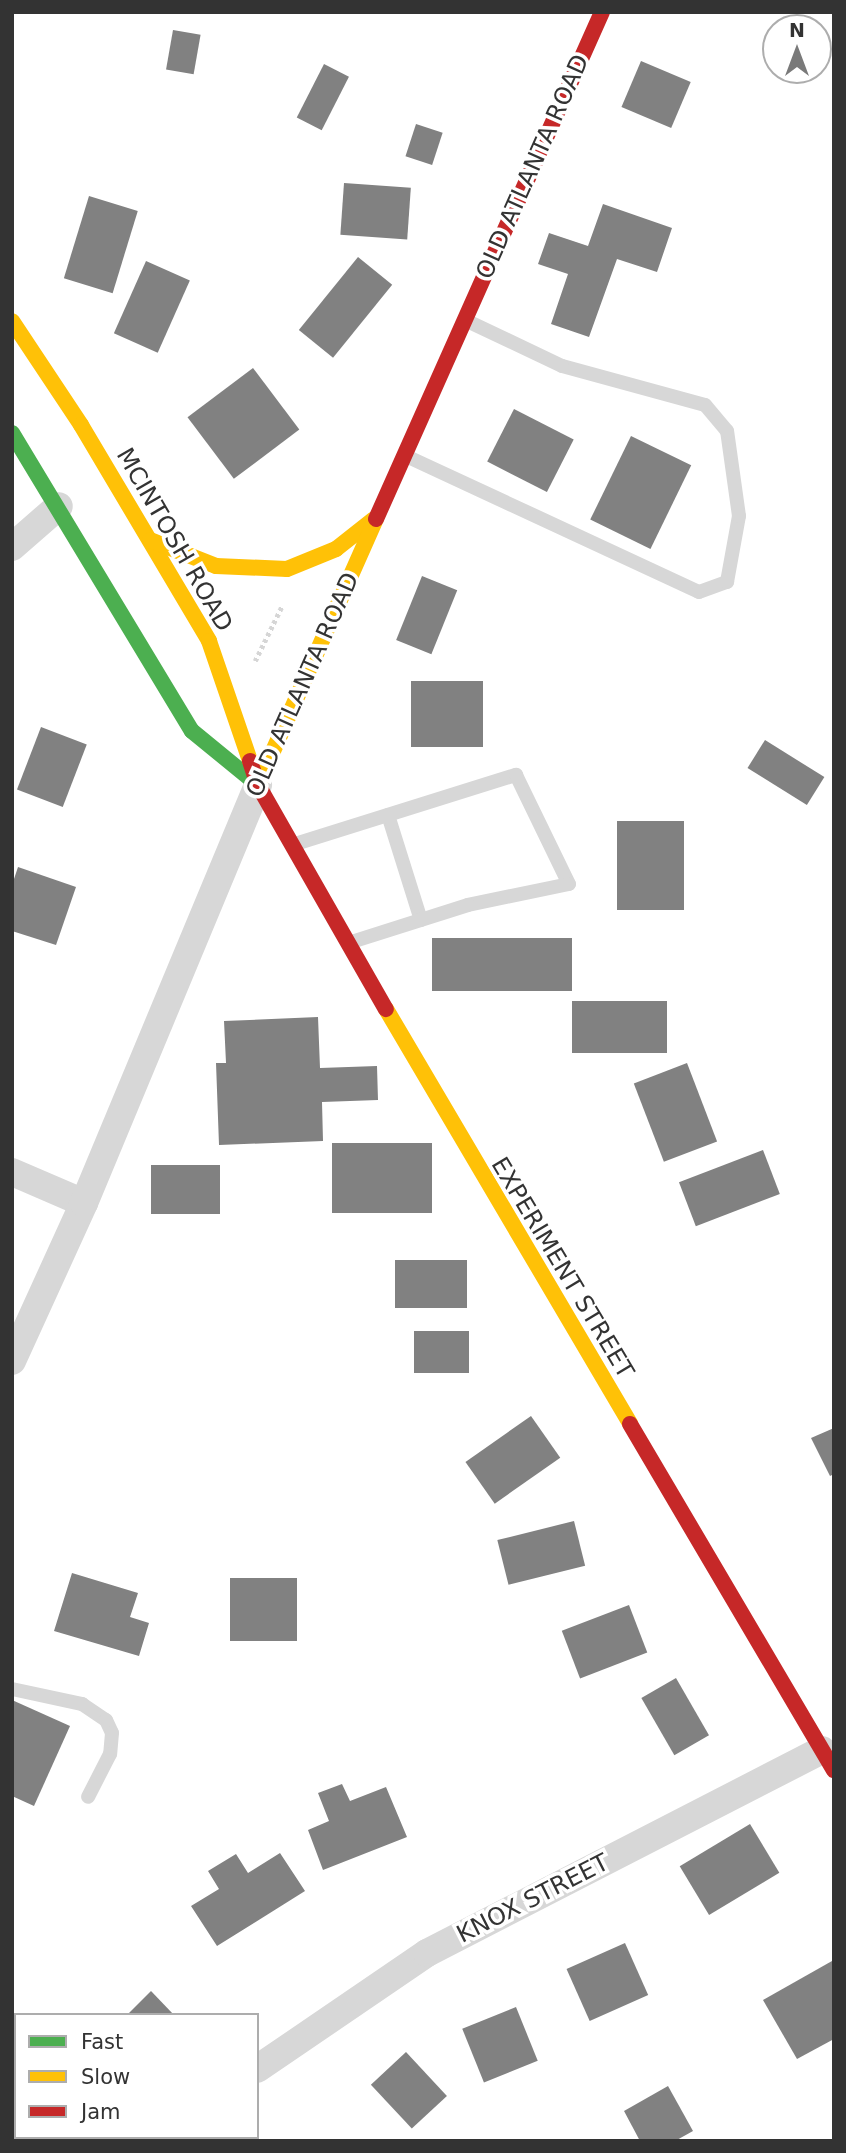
<!DOCTYPE html>
<html>
<head>
<meta charset="utf-8">
<style>
	body { margin:0 }
	#map { position:relative; width:846px; height:2153px; overflow:hidden; background:#fff; font-family:"DejaVu Sans",sans-serif }
	div>[style] { position:absolute }
	[style*='--x'] { left:calc(var(--x)*1px); top:calc(var(--y)*1px); width:calc(var(--w)*1px); rotate:calc(var(--a)*1deg) }
	.building>* { inset:0; background:#818181; transform-origin:0 0 }
	.path>* { height:4.5px; margin-top:-2.25px; transform-origin:0; background:repeating-linear-gradient(90deg,#d6d6d6 0 3.5px,transparent 0 7px) }
	.lane>* { height:14px; margin:-7px; padding:0 7px; transform-origin:7px; border-radius:7px; background:#d7d7d7 }
	.street>* { height:28px; margin:-14px; padding:0 14px; transform-origin:14px; border-radius:14px; background:#d7d7d7 }
	.fast>* { height:16px; margin:-8px; padding:0 8px; transform-origin:8px; border-radius:8px; background:#4caf50 }
	.slow>* { height:16px; margin:-8px; padding:0 8px; transform-origin:8px; border-radius:8px; background:#ffc107 }
	.jam>* { height:16px; margin:-8px; padding:0 8px; transform-origin:8px; border-radius:8px; background:#c62828 }
	span { translate:-50% -50%; white-space:nowrap; text-align:center; line-height:1.15; -webkit-text-stroke:7px #fff; paint-order:stroke }
	.street-label { font-size:24px; color:#333 }
	.frame { position:absolute; inset:0; border:14px solid #333; pointer-events:none }
	.legend { position:absolute; left:14px; top:2013px; width:245px; height:126px; box-sizing:border-box; background:#fff; border:2px solid #adadad; margin:0; padding:9px 12px; list-style:none; font-size:21px; color:#333 }
	.legend li { display:flex; align-items:center; gap:14px; height:35px }
	.legend b { width:35px; border:2px solid #adadad }
	.north { position:absolute; left:762px; top:14px; width:70px; height:70px; box-sizing:border-box; background:#fff; border:2px solid #adadad; border-radius:50%; rotate:0deg; font-size:19px; font-weight:700; line-height:28px; text-align:center; color:#333 }
	.north::after { content:''; display:block; margin:auto; width:24px; height:32px; background:#7a7a7a; clip-path:polygon(50% 0,100% 100%,50% 72%,0 100%) }
</style>
</head>
<body>
<div id="map">
	<div class="building">
		<div style="left:173px;top:30px;width:28px;height:40px;rotate:10deg"></div>
		<div style="left:641px;top:61px;width:54px;height:50px;rotate:23deg"></div>
		<div style="left:324px;top:64px;width:28px;height:60px;rotate:27deg"></div>
		<div style="left:416px;top:124px;width:28px;height:34px;rotate:18deg"></div>
		<div style="left:344px;top:183px;width:67px;height:52px;rotate:4deg"></div>
		<div style="left:89px;top:196px;width:51px;height:86px;rotate:17deg"></div>
		<div style="clip-path:polygon(603px 204px,672px 228px,657px 272px,617px 259px,589px 337px,551px 324px,568px 274px,538px 264px,549px 233px,588px 246px)"></div>
		<div style="left:358px;top:257px;width:44px;height:94px;rotate:39deg"></div>
		<div style="left:146px;top:261px;width:48px;height:79px;rotate:24deg"></div>
		<div style="left:253px;top:368px;width:77px;height:82px;rotate:53deg"></div>
		<div style="left:514px;top:409px;width:67px;height:59px;rotate:27deg"></div>
		<div style="left:631px;top:436px;width:67px;height:93px;rotate:26deg"></div>
		<div style="left:422px;top:576px;width:38px;height:69px;rotate:22deg"></div>
		<div style="left:411px;top:681px;width:72px;height:66px"></div>
		<div style="left:41px;top:727px;width:49px;height:67px;rotate:21deg"></div>
		<div style="left:765px;top:740px;width:70px;height:33px;rotate:32deg"></div>
		<div style="left:617px;top:821px;width:67px;height:89px"></div>
		<div style="clip-path:polygon(18px 867px,76px 887px,56px 945px,12px 931px,12px 885px)"></div>
		<div style="left:432px;top:938px;width:140px;height:53px"></div>
		<div style="left:572px;top:1001px;width:95px;height:52px"></div>
		<div style="clip-path:polygon(318px 1017px,320px 1068px,377px 1066px,378px 1100px,322px 1102px,323px 1141px,219px 1145px,216px 1063px,226px 1063px,224px 1021px)"></div>
		<div style="left:687px;top:1063px;width:84px;height:57px;rotate:69deg"></div>
		<div style="left:332px;top:1143px;width:100px;height:70px"></div>
		<div style="left:763px;top:1150px;width:47px;height:90px;rotate:69deg"></div>
		<div style="left:151px;top:1165px;width:69px;height:49px"></div>
		<div style="left:395px;top:1260px;width:72px;height:48px"></div>
		<div style="left:414px;top:1331px;width:55px;height:42px"></div>
		<div style="left:531px;top:1416px;width:51px;height:80px;rotate:55deg"></div>
		<div style="clip-path:polygon(834px 1428px,834px 1474px,830px 1476px,811px 1438px)"></div>
		<div style="left:574px;top:1521px;width:46px;height:79px;rotate:76deg"></div>
		<div style="clip-path:polygon(72px 1573px,138px 1593px,130px 1617px,149px 1623px,139px 1656px,54px 1631px)"></div>
		<div style="left:230px;top:1578px;width:67px;height:63px"></div>
		<div style="left:629px;top:1605px;width:51px;height:72px;rotate:69deg"></div>
		<div style="left:676px;top:1678px;width:66px;height:40px;rotate:60deg"></div>
		<div style="clip-path:polygon(12px 1700px,70px 1726px,34px 1806px,12px 1796px)"></div>
		<div style="clip-path:polygon(342px 1784px,350px 1801px,386px 1787px,407px 1837px,323px 1870px,308px 1830px,329px 1821px,318px 1793px)"></div>
		<div style="left:750px;top:1824px;width:57px;height:82px;rotate:59deg"></div>
		<div style="clip-path:polygon(280px 1853px,305px 1891px,217px 1946px,191px 1906px,219px 1889px,208px 1871px,236px 1854px,248px 1873px)"></div>
		<div style="left:625px;top:1943px;width:57px;height:64px;rotate:66deg"></div>
		<div style="clip-path:polygon(832px 1961px,834px 2039px,797px 2059px,763px 2000px)"></div>
		<div style="clip-path:polygon(151px 1991px,174px 2015px,127px 2015px)"></div>
		<div style="left:516px;top:2007px;width:58px;height:58px;rotate:68deg"></div>
		<div style="left:406px;top:2052px;width:60px;height:48px;rotate:47deg"></div>
		<div style="clip-path:polygon(668px 2086px,693px 2131px,675px 2141px,640px 2141px,624px 2111px)"></div>
	</div>
	<div class="path">
		<div style="--x:255;--y:661;--w:61;--a:-63.9"></div>
	</div>
	<div class="lane">
		<div style="--x:406;--y:456;--w:323;--a:24.9"></div>
		<div style="--x:699;--y:592;--w:30;--a:-20"></div>
		<div style="--x:727;--y:582;--w:67;--a:-79.7"></div>
		<div style="--x:739;--y:516;--w:86;--a:-98"></div>
		<div style="--x:727;--y:431;--w:34;--a:-130"></div>
		<div style="--x:705;--y:405;--w:148;--a:-164.7"></div>
		<div style="--x:562;--y:366;--w:107;--a:-154.6"></div>
		<div style="--x:388;--y:815;--w:110;--a:72.6"></div>
		<div style="--x:292;--y:845;--w:235;--a:-17.4"></div>
		<div style="--x:516;--y:775;--w:121;--a:64.1"></div>
		<div style="--x:569;--y:884;--w:103;--a:168.3"></div>
		<div style="--x:468;--y:905;--w:126;--a:162.4"></div>
		<div style="--x:12;--y:1689;--w:72;--a:12.1"></div>
		<div style="--x:82;--y:1704;--w:29;--a:34"></div>
		<div style="--x:106;--y:1720;--w:14;--a:65"></div>
		<div style="--x:112;--y:1733;--w:21;--a:95"></div>
		<div style="--x:110;--y:1754;--w:48;--a:117.1"></div>
	</div>
	<div class="street">
		<div style="--x:12;--y:547;--w:62;--a:-41.1"></div>
		<div style="--x:12;--y:1172;--w:78;--a:23.3"></div>
		<div style="--x:12;--y:1361;--w:174;--a:-65.5"></div>
		<div style="--x:84;--y:1203;--w:453;--a:-67.4"></div>
		<div style="--x:257;--y:2069;--w:206;--a:-34.3"></div>
		<div style="--x:427;--y:1953;--w:444;--a:-27.2"></div>
		<div style="--x:151;--y:2141;--w:6;--a:-39"></div>
	</div>
	<div class="fast">
		<div style="--x:12;--y:433;--w:348;--a:58.9"></div>
		<div style="--x:192;--y:731;--w:85;--a:39.3"></div>
	</div>
	<div class="slow">
		<div style="--x:12;--y:321;--w:125;--a:56.4"></div>
		<div style="--x:81;--y:425;--w:251;--a:59.3"></div>
		<div style="--x:209;--y:641;--w:127;--a:71.1"></div>
		<div style="--x:150;--y:540;--w:71;--a:21.5"></div>
		<div style="--x:216;--y:566;--w:71;--a:2.4"></div>
		<div style="--x:287;--y:569;--w:53;--a:-22.2"></div>
		<div style="--x:336;--y:549;--w:48;--a:-38.3"></div>
		<div style="--x:258;--y:785;--w:291;--a:-66.1"></div>
		<div style="--x:386;--y:1009;--w:481;--a:59.5"></div>
	</div>
	<div class="jam">
		<div style="--x:376;--y:519;--w:555;--a:-65.97"></div>
		<div style="--x:250;--y:761;--w:25;--a:72"></div>
		<div style="--x:258;--y:785;--w:258;--a:60.3"></div>
		<div style="--x:630;--y:1424;--w:402;--a:59.5"></div>
	</div>
	<div class="street-label">
		<span style="left:533px;top:167px;rotate:-66deg">OLD ATLANTA ROAD</span>
		<span style="left:174px;top:540px;rotate:60deg">MCINTOSH ROAD</span>
		<span style="left:303px;top:685px;rotate:-66deg">OLD ATLANTA ROAD</span>
		<span style="left:562px;top:1268px;rotate:59deg">EXPERIMENT STREET</span>
		<span style="left:533px;top:1899px;rotate:-27deg">KNOX STREET</span>
	</div>
	<div class="frame"></div>
	<ul class="legend">
	<li><b style="height:9px;background:#4caf50"></b>Fast</li>
	<li><b style="height:9px;background:#ffc107"></b>Slow</li>
	<li><b style="height:9px;background:#c62828"></b>Jam</li>
	</ul>
	<div class="north">N</div>
</div>
</body>
</html>
